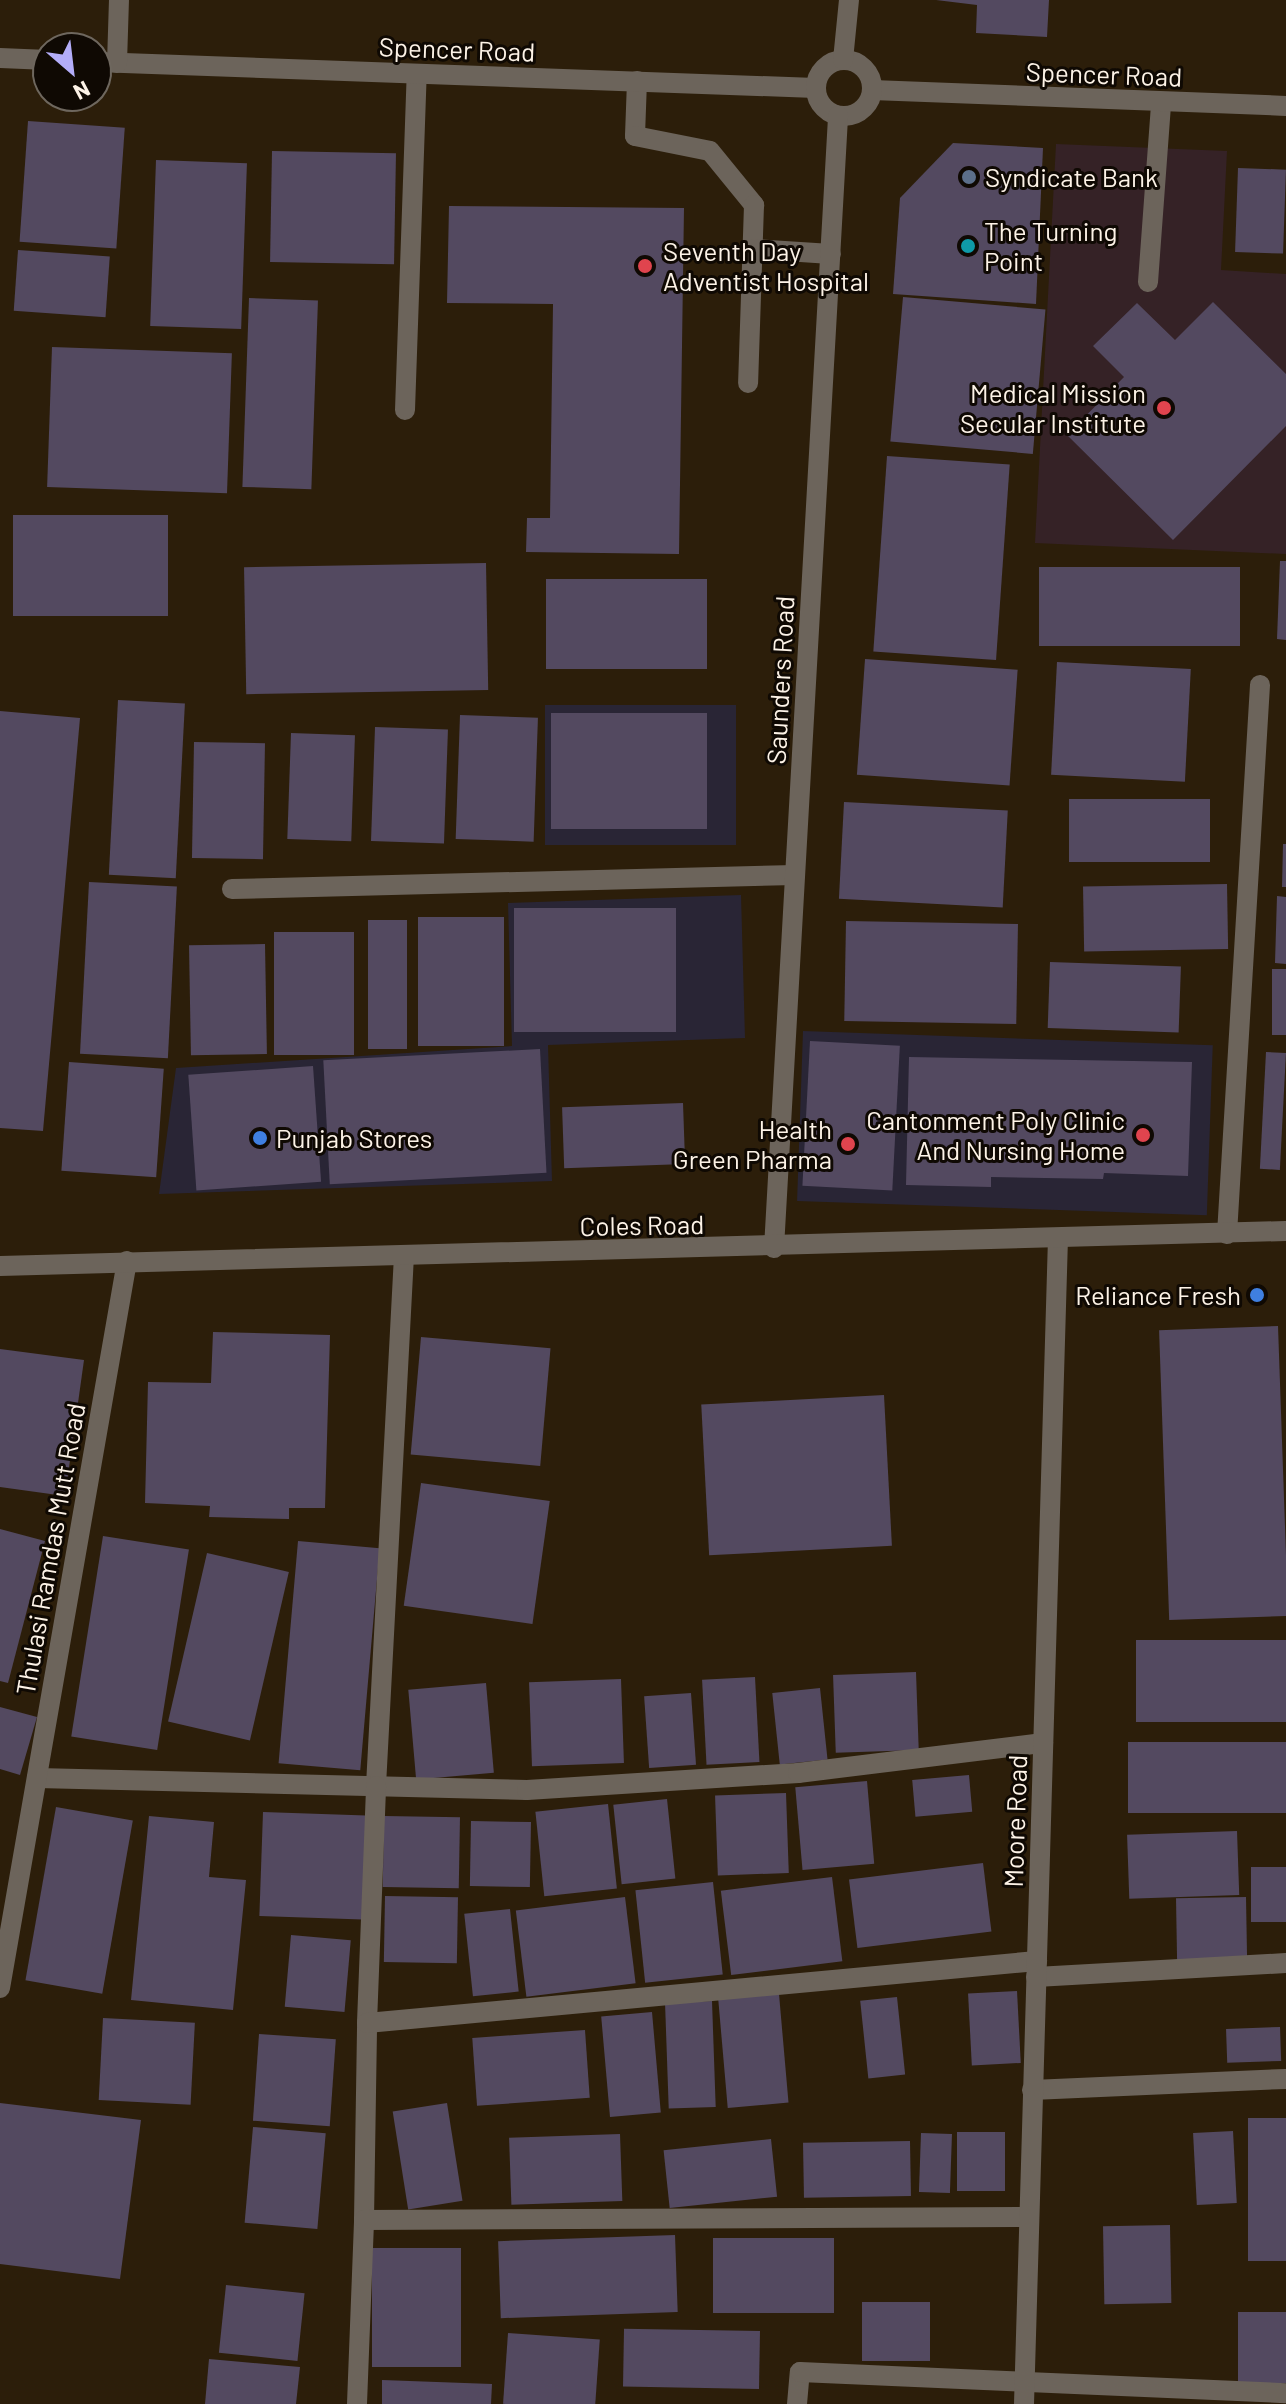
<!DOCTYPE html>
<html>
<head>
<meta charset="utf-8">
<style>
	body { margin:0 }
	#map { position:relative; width:1286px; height:2404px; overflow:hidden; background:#2c1e0a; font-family:Barlow,sans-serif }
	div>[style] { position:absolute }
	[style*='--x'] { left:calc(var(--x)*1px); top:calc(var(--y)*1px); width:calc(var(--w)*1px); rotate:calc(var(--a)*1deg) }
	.commercial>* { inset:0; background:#292535; transform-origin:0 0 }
	.medical>* { inset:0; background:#352226 }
	.building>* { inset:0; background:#534960; transform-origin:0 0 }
	.service>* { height:20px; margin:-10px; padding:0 10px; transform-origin:10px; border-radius:10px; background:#6c645b }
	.minor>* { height:20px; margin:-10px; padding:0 10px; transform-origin:10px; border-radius:10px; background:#6c645b }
	.tertiary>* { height:20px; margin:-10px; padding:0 10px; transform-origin:10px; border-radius:10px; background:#6c645b }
	.tertiary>.ring { margin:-10px; padding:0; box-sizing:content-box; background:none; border:20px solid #6c645b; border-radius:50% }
	.dots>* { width:22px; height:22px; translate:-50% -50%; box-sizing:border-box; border:4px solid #0f0903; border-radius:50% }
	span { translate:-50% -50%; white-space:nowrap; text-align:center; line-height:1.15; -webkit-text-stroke:6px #0f0903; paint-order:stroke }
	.street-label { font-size:26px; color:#fdf3e7 }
	.poi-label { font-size:26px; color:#fdf3e7 }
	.left { translate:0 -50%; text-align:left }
	.right { translate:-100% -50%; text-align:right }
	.north { position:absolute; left:32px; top:32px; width:80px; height:80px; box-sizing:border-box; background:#0f0903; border:2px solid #6e675e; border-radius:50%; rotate:152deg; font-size:22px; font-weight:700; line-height:32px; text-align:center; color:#fdf3e7 }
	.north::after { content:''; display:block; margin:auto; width:28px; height:36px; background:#b3adf9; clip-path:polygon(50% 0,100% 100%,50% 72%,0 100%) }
</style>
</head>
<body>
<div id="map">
	<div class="commercial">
		<div style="left:736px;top:705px;width:140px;height:191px;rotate:90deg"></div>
		<div style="clip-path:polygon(741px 895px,745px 1038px,548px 1045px,552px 1181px,159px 1194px,176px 1068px,512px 1046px,508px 903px)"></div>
		<div style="left:803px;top:1031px;width:410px;height:170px;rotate:2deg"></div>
	</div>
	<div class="medical">
		<div style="clip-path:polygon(1056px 144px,1227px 151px,1221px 270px,1286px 274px,1286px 554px,1035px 543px)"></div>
	</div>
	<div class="building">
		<div style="clip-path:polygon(936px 0,1049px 0,1047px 37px,976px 33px,977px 5px)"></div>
		<div style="left:28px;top:121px;width:97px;height:121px;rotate:4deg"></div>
		<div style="clip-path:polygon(953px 143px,1043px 148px,1036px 304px,893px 294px,900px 198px)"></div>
		<div style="left:272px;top:151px;width:124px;height:111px;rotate:1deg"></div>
		<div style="left:156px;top:160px;width:91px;height:166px;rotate:2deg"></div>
		<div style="left:1238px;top:168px;width:48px;height:84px;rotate:2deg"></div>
		<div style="clip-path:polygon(449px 206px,684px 208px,679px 554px,526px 552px,527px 518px,550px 518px,553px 304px,447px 303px)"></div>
		<div style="left:18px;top:250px;width:92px;height:61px;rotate:4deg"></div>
		<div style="left:903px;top:297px;width:143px;height:145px;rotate:5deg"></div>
		<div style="left:249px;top:298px;width:69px;height:189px;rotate:2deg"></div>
		<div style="clip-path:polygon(1213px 302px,1286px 374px,1286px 426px,1173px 540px,1067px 435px,1124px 377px,1093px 346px,1137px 303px,1175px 340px)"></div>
		<div style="left:52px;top:347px;width:180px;height:140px;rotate:2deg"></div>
		<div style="left:887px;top:456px;width:123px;height:196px;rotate:4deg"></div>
		<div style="left:168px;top:515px;width:101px;height:155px;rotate:90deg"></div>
		<div style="clip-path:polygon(1280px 561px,1286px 561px,1286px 640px,1277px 639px)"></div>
		<div style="left:486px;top:563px;width:127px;height:242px;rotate:89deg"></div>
		<div style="left:1039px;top:567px;width:201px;height:79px"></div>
		<div style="left:546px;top:579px;width:161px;height:90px"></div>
		<div style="left:865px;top:659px;width:153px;height:116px;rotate:4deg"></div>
		<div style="left:1057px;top:662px;width:134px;height:113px;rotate:3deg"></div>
		<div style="left:118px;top:700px;width:67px;height:175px;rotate:3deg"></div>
		<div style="clip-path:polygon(0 711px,80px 718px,43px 1131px,0 1128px)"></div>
		<div style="left:551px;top:713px;width:156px;height:116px"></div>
		<div style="left:460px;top:715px;width:78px;height:124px;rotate:2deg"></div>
		<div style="left:375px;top:727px;width:73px;height:114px;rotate:2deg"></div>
		<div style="left:291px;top:733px;width:64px;height:106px;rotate:2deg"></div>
		<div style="left:194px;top:742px;width:71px;height:116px;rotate:1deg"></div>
		<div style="left:1069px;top:799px;width:141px;height:63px"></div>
		<div style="left:844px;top:802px;width:164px;height:97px;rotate:3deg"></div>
		<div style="clip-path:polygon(1283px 844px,1286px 844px,1286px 887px,1282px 887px)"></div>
		<div style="left:89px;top:882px;width:88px;height:172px;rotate:3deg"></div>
		<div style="left:1227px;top:884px;width:65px;height:144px;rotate:89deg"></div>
		<div style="clip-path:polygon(1277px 896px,1286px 897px,1286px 964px,1275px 963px)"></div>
		<div style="left:676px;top:908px;width:124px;height:162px;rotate:90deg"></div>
		<div style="left:418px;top:917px;width:86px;height:129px"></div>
		<div style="left:368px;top:920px;width:39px;height:129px"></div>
		<div style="left:846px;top:921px;width:172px;height:100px;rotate:1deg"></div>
		<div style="left:354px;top:932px;width:123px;height:80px;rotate:90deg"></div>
		<div style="left:265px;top:944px;width:110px;height:76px;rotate:89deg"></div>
		<div style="left:1050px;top:962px;width:131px;height:66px;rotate:2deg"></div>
		<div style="left:1272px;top:969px;width:14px;height:66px"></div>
		<div style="left:810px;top:1041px;width:90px;height:145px;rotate:3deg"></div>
		<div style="left:540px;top:1049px;width:124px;height:217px;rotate:87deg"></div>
		<div style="left:1266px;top:1052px;width:20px;height:117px;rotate:3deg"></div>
		<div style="clip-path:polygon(909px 1057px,1192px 1062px,1188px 1176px,1104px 1173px,1103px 1179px,991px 1177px,991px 1187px,906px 1185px)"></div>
		<div style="left:69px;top:1062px;width:95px;height:109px;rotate:4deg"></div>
		<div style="left:313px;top:1066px;width:116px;height:125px;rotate:86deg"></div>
		<div style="left:683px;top:1103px;width:61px;height:121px;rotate:88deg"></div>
		<div style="left:1278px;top:1326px;width:290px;height:119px;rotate:88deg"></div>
		<div style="clip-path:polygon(213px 1332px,330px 1335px,325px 1508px,289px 1508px,289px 1519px,209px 1517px,210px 1506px,145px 1503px,148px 1382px,211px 1383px)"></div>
		<div style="left:421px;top:1337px;width:130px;height:118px;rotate:5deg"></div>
		<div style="clip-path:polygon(0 1349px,84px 1360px,65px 1496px,0 1487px)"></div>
		<div style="left:884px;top:1395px;width:151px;height:183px;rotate:87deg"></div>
		<div style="left:421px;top:1483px;width:130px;height:124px;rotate:8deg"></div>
		<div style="clip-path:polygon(0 1529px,45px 1541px,8px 1683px,0 1681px)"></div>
		<div style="left:103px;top:1536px;width:87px;height:203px;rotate:9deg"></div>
		<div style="left:298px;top:1541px;width:82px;height:223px;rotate:5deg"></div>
		<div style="left:207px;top:1553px;width:84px;height:173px;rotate:13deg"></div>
		<div style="left:1286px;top:1640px;width:82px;height:150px;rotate:90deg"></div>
		<div style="left:916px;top:1672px;width:78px;height:83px;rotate:88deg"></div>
		<div style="left:755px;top:1677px;width:85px;height:53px;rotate:87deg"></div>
		<div style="left:621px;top:1679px;width:84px;height:92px;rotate:88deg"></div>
		<div style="left:486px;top:1683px;width:90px;height:78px;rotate:85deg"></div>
		<div style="left:820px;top:1688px;width:72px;height:48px;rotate:84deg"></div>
		<div style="left:691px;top:1693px;width:72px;height:47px;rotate:86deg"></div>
		<div style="clip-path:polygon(0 1707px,37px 1717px,20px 1775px,0 1769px)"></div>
		<div style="left:1286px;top:1742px;width:71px;height:158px;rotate:90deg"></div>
		<div style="left:969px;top:1775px;width:37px;height:57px;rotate:85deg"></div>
		<div style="left:867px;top:1781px;width:83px;height:72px;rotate:85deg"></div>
		<div style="left:786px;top:1793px;width:80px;height:71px;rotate:88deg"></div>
		<div style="left:667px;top:1799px;width:80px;height:54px;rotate:84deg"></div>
		<div style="left:608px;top:1804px;width:85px;height:73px;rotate:84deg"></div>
		<div style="left:56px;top:1807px;width:78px;height:176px;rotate:10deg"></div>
		<div style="left:263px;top:1812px;width:103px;height:104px;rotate:2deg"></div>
		<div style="clip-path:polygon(149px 1816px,214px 1822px,209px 1877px,246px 1880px,233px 2010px,131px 2000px)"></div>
		<div style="left:384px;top:1816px;width:76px;height:71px;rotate:1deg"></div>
		<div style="left:471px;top:1821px;width:60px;height:65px;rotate:1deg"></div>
		<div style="left:1237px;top:1831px;width:64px;height:110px;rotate:88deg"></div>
		<div style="left:983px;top:1863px;width:69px;height:135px;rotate:83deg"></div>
		<div style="left:1286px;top:1867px;width:55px;height:35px;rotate:90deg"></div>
		<div style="left:832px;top:1877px;width:85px;height:112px;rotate:83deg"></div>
		<div style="left:713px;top:1882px;width:93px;height:78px;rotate:84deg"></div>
		<div style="left:385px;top:1896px;width:73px;height:66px;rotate:1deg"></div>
		<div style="left:625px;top:1897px;width:87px;height:110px;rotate:83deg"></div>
		<div style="left:1246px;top:1897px;width:65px;height:70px;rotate:89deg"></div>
		<div style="left:510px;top:1909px;width:83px;height:46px;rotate:84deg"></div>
		<div style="left:291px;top:1935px;width:60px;height:72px;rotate:5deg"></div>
		<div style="left:1017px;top:1991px;width:72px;height:49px;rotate:87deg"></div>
		<div style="left:779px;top:1994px;width:109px;height:61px;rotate:85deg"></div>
		<div style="left:897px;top:1997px;width:78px;height:37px;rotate:84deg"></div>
		<div style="left:712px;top:2001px;width:106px;height:47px;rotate:88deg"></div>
		<div style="left:652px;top:2012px;width:101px;height:51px;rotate:85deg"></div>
		<div style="left:103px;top:2018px;width:92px;height:82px;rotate:3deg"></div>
		<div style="left:1280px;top:2027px;width:34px;height:54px;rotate:88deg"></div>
		<div style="left:585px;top:2030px;width:68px;height:113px;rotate:86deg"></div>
		<div style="left:259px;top:2034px;width:77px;height:87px;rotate:4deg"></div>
		<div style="clip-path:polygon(0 2103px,141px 2120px,120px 2279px,0 2264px)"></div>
		<div style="left:447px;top:2103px;width:99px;height:55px;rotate:81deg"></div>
		<div style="left:1286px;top:2118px;width:143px;height:38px;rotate:90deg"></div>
		<div style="left:253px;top:2127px;width:73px;height:96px;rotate:5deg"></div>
		<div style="left:1233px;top:2131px;width:72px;height:40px;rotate:87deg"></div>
		<div style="left:957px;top:2132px;width:48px;height:59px"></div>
		<div style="left:921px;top:2133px;width:31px;height:59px;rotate:2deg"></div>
		<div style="left:620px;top:2134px;width:67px;height:111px;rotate:88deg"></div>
		<div style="left:771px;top:2139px;width:58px;height:108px;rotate:84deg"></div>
		<div style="left:910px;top:2141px;width:55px;height:107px;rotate:89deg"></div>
		<div style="left:1170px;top:2225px;width:78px;height:67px;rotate:89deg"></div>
		<div style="left:675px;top:2235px;width:77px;height:177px;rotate:88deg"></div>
		<div style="left:713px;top:2238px;width:121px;height:75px"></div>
		<div style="left:461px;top:2248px;width:119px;height:89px;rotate:90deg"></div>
		<div style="left:226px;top:2285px;width:79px;height:68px;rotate:6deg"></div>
		<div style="left:862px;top:2302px;width:68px;height:59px"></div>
		<div style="left:1286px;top:2312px;width:71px;height:48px;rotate:90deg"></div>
		<div style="left:760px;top:2331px;width:58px;height:136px;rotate:91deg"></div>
		<div style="left:508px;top:2333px;width:92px;height:71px;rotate:4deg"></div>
		<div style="clip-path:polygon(209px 2359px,300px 2367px,296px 2404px,205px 2404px)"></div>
		<div style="clip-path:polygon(382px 2380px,492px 2384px,491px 2404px,382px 2404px)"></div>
	</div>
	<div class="service">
		<div style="--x:637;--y:81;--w:55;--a:92.1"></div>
		<div style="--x:635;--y:136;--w:76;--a:11.3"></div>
		<div style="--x:710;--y:151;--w:70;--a:50.8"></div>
		<div style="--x:754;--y:205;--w:178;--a:91.9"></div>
		<div style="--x:754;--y:249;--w:77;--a:3.7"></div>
		<div style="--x:1148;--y:282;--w:179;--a:-85.8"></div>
		<div style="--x:405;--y:410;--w:336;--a:-88"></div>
		<div style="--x:376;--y:1786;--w:531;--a:-86.98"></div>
	</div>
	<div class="minor">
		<div style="--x:0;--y:58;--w:48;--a:2.4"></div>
		<div style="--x:96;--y:62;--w:720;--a:2.07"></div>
		<div style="--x:117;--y:63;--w:63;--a:-88.2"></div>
		<div style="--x:872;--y:90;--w:414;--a:2.2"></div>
		<div style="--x:232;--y:889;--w:563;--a:-1.42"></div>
		<div style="--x:1227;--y:1234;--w:550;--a:-86.56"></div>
		<div style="--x:37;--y:1778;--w:490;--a:1.4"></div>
		<div style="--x:527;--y:1790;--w:272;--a:-3.6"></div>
		<div style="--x:798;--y:1773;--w:247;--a:-7"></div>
		<div style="--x:1036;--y:1977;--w:250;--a:-3.2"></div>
		<div style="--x:0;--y:1988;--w:738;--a:-80.09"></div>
		<div style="--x:367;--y:2023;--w:237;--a:-87.8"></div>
		<div style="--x:1032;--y:2090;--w:254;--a:-2.5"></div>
		<div style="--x:364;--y:2220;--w:197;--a:-89.1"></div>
		<div style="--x:367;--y:2023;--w:673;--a:-5.29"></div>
		<div style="--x:357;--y:2404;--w:184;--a:-87.8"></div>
		<div style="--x:364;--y:2220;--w:665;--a:-0.26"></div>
		<div style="--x:797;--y:2404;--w:32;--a:-85"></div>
		<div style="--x:800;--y:2372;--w:486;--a:2.5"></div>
		<div style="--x:1024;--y:2404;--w:1165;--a:-88.33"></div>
	</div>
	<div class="tertiary">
		<div class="ring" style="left:816px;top:60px;width:36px;height:36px"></div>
		<div style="--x:843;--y:60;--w:60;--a:-84.3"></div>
		<div style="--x:774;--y:1248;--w:1134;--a:-86.76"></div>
		<div style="--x:0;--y:1266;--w:1286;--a:-1.56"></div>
	</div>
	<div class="dots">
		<div style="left:969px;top:177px;background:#5c6f8a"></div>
		<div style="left:968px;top:246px;background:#0f9aa8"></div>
		<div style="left:645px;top:266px;background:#e0444e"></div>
		<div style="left:1164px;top:408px;background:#e0444e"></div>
		<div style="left:1143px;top:1135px;background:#e0444e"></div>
		<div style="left:260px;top:1138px;background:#3f7fe0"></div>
		<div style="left:848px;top:1144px;background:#e0444e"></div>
		<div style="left:1257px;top:1295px;background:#3f7fe0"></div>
	</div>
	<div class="street-label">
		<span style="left:457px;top:49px;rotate:2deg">Spencer Road</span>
		<span style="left:1104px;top:74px;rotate:2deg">Spencer Road</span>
		<span style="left:780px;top:680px;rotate:-87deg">Saunders Road</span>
		<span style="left:642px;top:1225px;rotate:-1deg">Coles Road</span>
		<span style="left:50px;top:1549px;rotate:-80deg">Thulasi Ramdas Mutt Road</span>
		<span style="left:1015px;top:1821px;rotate:-88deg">Moore Road</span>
	</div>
	<div class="poi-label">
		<span class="left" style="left:985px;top:177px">Syndicate Bank</span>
		<span class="left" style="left:984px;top:246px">The Turning<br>Point</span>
		<span class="left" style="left:663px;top:266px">Seventh Day<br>Adventist Hospital</span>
		<span class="right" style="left:1146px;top:408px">Medical Mission<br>Secular Institute</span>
		<span class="right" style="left:1125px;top:1135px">Cantonment Poly Clinic<br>And Nursing Home</span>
		<span class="right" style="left:832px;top:1144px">Health<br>Green Pharma</span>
		<span class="left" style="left:276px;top:1138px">Punjab Stores</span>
		<span class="right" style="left:1241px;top:1295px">Reliance Fresh</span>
	</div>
	<div class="north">N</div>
</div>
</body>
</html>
